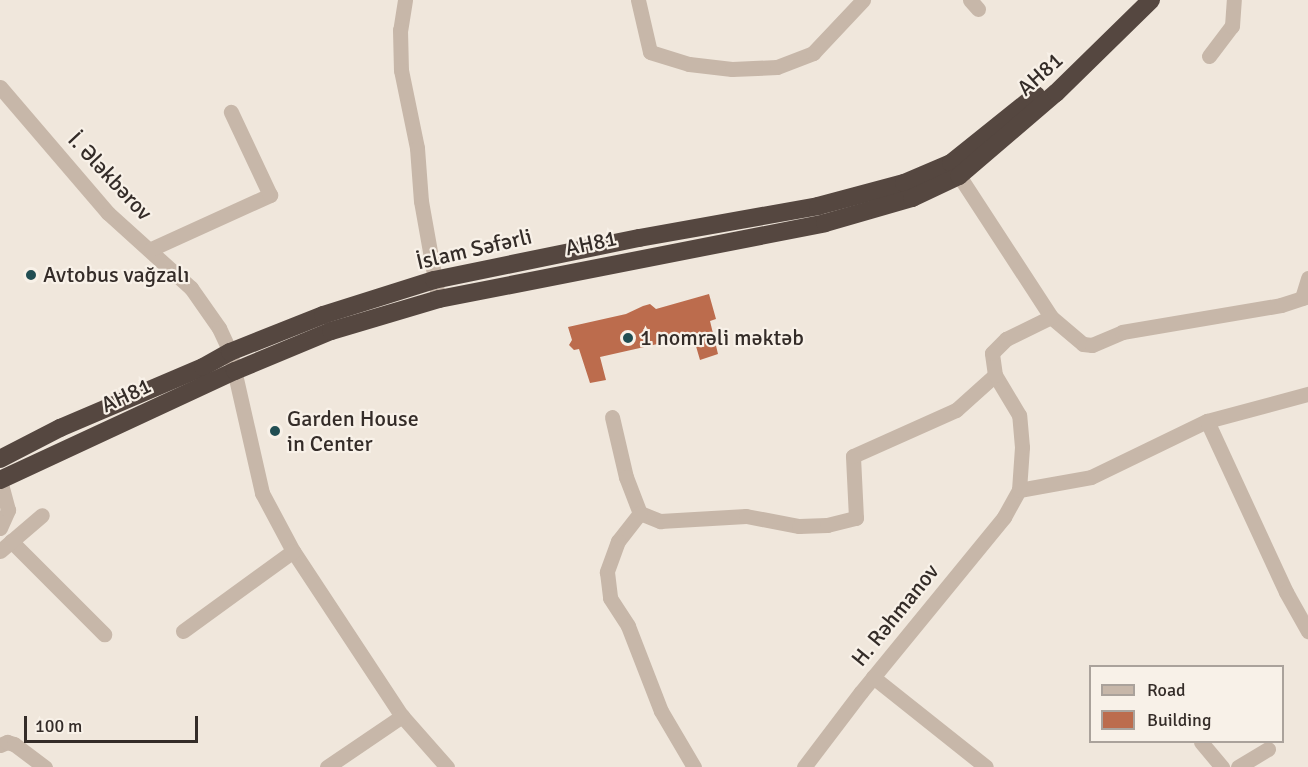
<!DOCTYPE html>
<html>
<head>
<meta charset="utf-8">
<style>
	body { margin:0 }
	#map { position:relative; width:1308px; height:767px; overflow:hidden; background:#f0e7dc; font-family:Signika,sans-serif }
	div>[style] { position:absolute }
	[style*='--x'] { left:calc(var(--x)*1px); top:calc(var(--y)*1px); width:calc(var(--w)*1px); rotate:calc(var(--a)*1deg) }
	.building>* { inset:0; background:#bc6c4d }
	.minor>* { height:15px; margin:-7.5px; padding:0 7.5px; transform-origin:7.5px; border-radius:7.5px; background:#c7b7a9 }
	.highway>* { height:18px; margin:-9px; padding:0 9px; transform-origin:9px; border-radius:9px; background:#554740 }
	.dots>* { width:16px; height:16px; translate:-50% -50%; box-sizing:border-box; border:3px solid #f8f1e8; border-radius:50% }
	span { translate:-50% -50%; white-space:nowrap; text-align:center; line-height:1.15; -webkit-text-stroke:4.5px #f8f1e8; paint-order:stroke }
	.street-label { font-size:22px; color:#342c28 }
	.poi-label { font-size:22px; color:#342c28 }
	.left { translate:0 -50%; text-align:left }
	.legend { position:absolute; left:1089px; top:665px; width:195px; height:78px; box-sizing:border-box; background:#f8f1e8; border:2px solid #aaa29b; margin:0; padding:8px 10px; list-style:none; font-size:18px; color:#342c28 }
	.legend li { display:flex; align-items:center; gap:12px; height:30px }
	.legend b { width:30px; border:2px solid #aaa29b }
	.scale { position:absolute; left:24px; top:716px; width:174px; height:27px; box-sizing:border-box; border:3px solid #342c28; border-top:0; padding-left:8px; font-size:18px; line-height:21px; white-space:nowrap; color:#342c28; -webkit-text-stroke:4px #f8f1e8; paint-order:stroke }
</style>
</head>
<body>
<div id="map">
	<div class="building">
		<div style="clip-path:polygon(709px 294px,716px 319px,710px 321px,718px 354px,700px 360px,693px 336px,600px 357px,606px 380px,590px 383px,579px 349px,574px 350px,569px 345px,572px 340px,568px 327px,626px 314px,643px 306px,650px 304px,656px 309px)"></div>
	</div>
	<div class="minor">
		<div style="--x:405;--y:0;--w:30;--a:99"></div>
		<div style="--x:400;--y:30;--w:40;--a:88.6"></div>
		<div style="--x:401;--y:70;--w:80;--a:78.4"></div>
		<div style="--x:417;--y:148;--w:53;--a:85.7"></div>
		<div style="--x:421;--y:201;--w:91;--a:79.9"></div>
		<div style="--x:638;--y:0;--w:53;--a:77"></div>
		<div style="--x:650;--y:52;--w:41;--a:17.1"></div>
		<div style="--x:689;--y:64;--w:43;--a:6.6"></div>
		<div style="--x:732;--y:69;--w:45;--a:-2.5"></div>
		<div style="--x:777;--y:67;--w:39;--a:-21"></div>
		<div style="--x:813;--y:53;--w:73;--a:-46.7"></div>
		<div style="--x:970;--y:0;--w:12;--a:48"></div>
		<div style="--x:1209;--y:56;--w:38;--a:-53"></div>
		<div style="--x:1232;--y:26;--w:26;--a:-86"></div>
		<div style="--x:0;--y:87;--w:166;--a:49.4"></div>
		<div style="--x:108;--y:213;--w:112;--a:42.1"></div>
		<div style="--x:191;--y:288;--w:49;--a:55"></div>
		<div style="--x:219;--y:328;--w:26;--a:65"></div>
		<div style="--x:230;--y:352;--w:145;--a:77.2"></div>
		<div style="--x:262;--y:493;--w:66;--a:61.9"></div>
		<div style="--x:293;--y:551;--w:198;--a:56.6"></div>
		<div style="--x:402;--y:716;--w:68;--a:48.6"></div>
		<div style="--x:954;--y:168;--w:178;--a:56.9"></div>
		<div style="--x:1051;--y:317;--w:42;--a:40.2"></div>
		<div style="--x:1083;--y:344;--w:9;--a:6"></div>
		<div style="--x:1092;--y:345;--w:33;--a:-23"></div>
		<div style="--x:1122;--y:332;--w:161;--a:-9.6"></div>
		<div style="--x:1281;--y:305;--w:28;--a:-18"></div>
		<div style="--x:151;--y:249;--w:131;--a:-24.4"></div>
		<div style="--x:270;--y:195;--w:92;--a:-115.2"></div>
		<div style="--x:1302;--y:298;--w:21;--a:-73"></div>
		<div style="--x:612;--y:417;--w:62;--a:76.9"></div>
		<div style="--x:626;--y:477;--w:39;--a:69"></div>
		<div style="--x:640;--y:513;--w:22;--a:22"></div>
		<div style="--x:660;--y:521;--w:86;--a:-3.3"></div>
		<div style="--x:746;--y:516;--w:54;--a:10.7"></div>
		<div style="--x:799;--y:526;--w:28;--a:-2"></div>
		<div style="--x:827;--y:525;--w:30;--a:-14"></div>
		<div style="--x:856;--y:518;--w:62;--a:-92.8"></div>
		<div style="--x:853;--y:456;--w:113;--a:-24.1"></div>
		<div style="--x:956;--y:410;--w:52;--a:-41.9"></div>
		<div style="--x:1207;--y:421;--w:188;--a:65.2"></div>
		<div style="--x:1286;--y:592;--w:45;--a:60.6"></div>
		<div style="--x:1019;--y:490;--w:73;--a:-10.2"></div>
		<div style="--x:1091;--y:477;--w:129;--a:-25.8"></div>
		<div style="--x:1207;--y:421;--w:105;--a:-15"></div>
		<div style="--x:640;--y:513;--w:36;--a:128"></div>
		<div style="--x:618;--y:541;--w:33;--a:110"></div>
		<div style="--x:607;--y:572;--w:26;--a:83"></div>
		<div style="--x:610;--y:598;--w:33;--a:57"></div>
		<div style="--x:628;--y:626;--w:91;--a:68.8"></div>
		<div style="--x:661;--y:711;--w:65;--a:59.5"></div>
		<div style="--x:0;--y:528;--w:20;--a:-66"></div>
		<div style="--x:8;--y:510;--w:27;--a:-105"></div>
		<div style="--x:11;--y:541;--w:132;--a:45"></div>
		<div style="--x:0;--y:551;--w:55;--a:-40.6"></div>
		<div style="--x:183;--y:631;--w:136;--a:-36"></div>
		<div style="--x:873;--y:677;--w:144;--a:38.5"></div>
		<div style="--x:1201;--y:742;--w:33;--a:50"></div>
		<div style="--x:0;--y:745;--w:8;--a:-23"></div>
		<div style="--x:7;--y:742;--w:7;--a:16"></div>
		<div style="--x:14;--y:744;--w:39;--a:37"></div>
		<div style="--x:327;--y:767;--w:91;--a:-34.2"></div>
		<div style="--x:804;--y:767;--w:94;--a:-52.8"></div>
		<div style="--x:861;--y:692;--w:226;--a:-50.7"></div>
		<div style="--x:1004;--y:517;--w:31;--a:-61"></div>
		<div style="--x:1019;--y:490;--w:43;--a:-86"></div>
		<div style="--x:1022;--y:447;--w:32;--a:-95"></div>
		<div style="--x:1019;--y:415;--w:47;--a:-121"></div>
		<div style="--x:995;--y:375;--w:22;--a:-98"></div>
		<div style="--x:992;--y:353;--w:20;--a:-45"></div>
		<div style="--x:1006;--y:339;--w:50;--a:-26.1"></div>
		<div style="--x:1238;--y:767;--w:35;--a:-31"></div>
	</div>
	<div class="highway">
		<div style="--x:0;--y:459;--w:68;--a:-27.3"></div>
		<div style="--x:60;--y:428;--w:155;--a:-23.1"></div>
		<div style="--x:203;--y:367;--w:31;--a:-29"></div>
		<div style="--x:230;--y:352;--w:100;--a:-21.7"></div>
		<div style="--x:323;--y:315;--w:116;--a:-17.5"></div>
		<div style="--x:434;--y:280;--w:209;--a:-11.6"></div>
		<div style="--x:639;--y:238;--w:182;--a:-10.1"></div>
		<div style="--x:818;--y:206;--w:89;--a:-15"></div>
		<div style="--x:904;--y:183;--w:51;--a:-23.1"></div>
		<div style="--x:951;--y:163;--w:109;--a:-38.7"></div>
		<div style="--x:0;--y:480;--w:259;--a:-24.9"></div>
		<div style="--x:235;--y:371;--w:104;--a:-22.6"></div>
		<div style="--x:331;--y:331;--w:113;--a:-16.5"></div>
		<div style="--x:439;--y:299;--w:393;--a:-11.1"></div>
		<div style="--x:825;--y:223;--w:91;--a:-16"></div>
		<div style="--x:912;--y:198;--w:52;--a:-25.1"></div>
		<div style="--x:959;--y:176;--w:128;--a:-40.6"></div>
		<div style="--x:1056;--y:93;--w:133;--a:-44.4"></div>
	</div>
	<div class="dots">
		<div style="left:31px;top:275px;background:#214e53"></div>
		<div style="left:628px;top:338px;background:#214e53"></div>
		<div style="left:275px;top:431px;background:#214e53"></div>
	</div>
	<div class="street-label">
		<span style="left:1040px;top:74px;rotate:-42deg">AH81</span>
		<span style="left:110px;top:176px;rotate:47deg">İ. Ələkbərov</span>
		<span style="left:591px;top:243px;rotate:-12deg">AH81</span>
		<span style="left:474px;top:249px;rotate:-13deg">İslam Səfərli</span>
		<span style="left:126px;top:395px;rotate:-25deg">AH81</span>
		<span style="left:895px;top:615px;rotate:-51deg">H. Rəhmanov</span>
	</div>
	<div class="poi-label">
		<span class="left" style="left:43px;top:275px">Avtobus vağzalı</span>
		<span class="left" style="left:640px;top:338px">1 nomrəli məktəb</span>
		<span class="left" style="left:287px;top:431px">Garden House<br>in Center</span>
	</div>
	<ul class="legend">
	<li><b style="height:8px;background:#c7b7a9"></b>Road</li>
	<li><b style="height:16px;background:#bc6c4d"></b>Building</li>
	</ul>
	<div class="scale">100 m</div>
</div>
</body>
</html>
